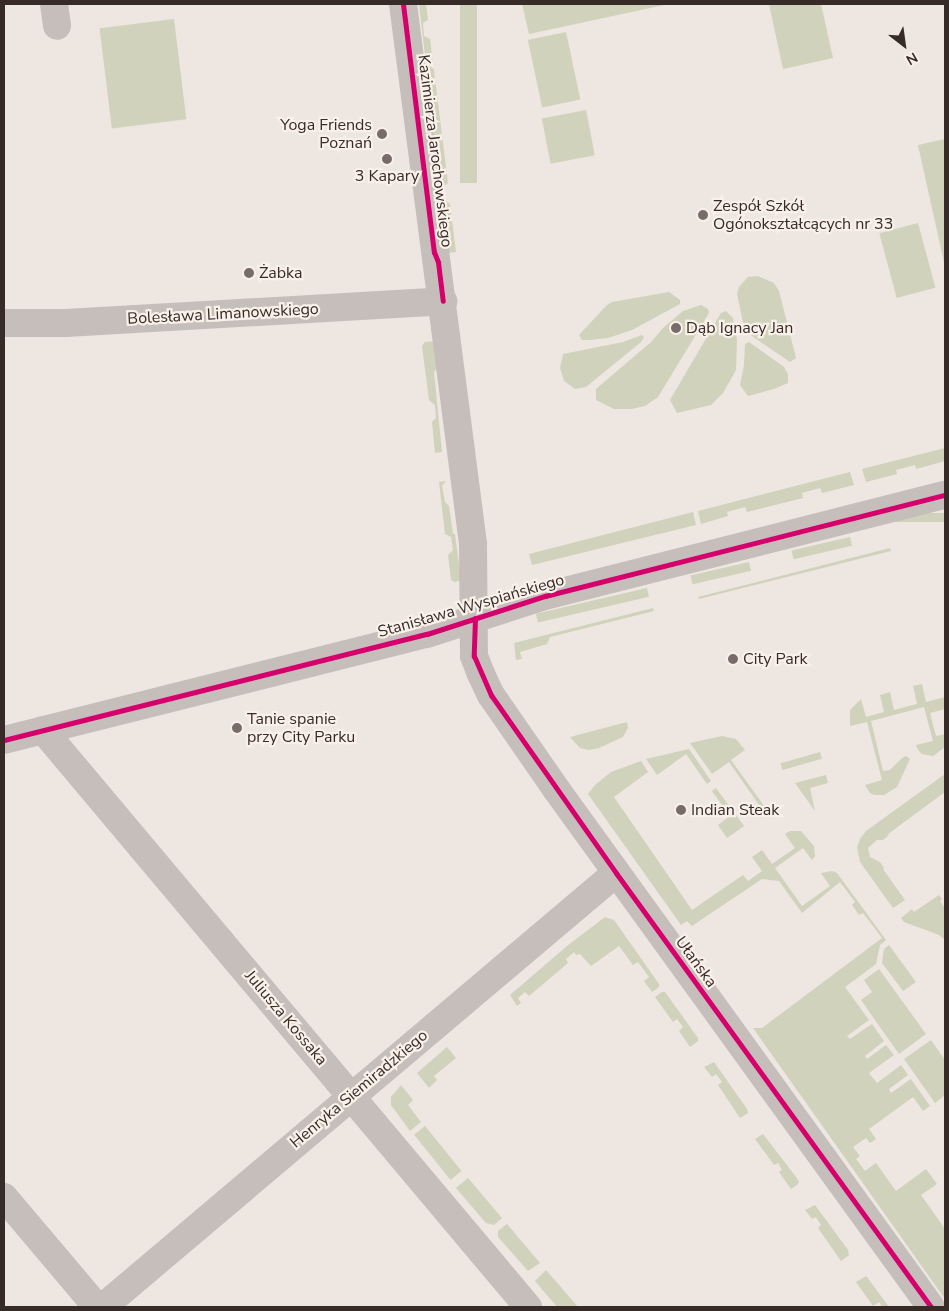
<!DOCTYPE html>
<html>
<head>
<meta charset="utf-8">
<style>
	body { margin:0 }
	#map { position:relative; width:949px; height:1311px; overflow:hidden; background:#ede6e1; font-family:"Nunito Sans",sans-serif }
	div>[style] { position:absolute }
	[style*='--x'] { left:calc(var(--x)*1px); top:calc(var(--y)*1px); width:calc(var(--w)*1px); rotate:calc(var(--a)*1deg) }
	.green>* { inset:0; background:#d0d2bb; transform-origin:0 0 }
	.minor>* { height:28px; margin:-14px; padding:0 14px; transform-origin:14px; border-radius:14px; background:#c6beba }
	.cycleway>* { height:5px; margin:-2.5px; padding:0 2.5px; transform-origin:2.5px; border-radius:2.5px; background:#d6006c }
	.dots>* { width:14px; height:14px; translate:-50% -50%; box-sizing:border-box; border:2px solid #f9f0e9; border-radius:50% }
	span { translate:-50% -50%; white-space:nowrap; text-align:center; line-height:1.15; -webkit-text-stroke:4.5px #f9f0e9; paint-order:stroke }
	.poi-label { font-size:16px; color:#372b28 }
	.right { translate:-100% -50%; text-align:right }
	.left { translate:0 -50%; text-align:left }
	.street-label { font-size:16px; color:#372b28 }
	.frame { position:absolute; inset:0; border:5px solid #372b28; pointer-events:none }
	.north { position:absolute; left:879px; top:20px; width:50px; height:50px; -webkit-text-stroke:4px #f9f0e9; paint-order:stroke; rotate:150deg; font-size:14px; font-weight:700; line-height:20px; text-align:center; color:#372b28 }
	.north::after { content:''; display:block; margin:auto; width:18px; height:22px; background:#372b28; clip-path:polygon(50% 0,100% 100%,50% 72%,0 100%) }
</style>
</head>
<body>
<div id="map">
	<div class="green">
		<div style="clip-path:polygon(419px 4px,426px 4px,428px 20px,423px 23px,424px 36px,430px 39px,448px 183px,443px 187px,445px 200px,450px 204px,456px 252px,448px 253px)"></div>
		<div style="left:460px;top:4px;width:17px;height:179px"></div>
		<div style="clip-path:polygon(522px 4px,669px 4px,529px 34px)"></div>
		<div style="clip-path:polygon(769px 4px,821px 4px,833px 58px,783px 69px)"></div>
		<div style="left:174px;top:19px;width:101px;height:75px;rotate:83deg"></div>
		<div style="left:566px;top:32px;width:69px;height:39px;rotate:78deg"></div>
		<div style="left:586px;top:110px;width:46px;height:45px;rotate:79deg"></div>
		<div style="clip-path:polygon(945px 139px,945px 267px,918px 145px)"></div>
		<div style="left:918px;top:223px;width:67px;height:40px;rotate:75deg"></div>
		<div style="clip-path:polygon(758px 276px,774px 283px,779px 291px,796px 358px,790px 362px,749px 334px,743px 322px,737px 294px,739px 287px,748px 277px)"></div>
		<div style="clip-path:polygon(669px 292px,680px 300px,680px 304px,632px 330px,608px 338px,590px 340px,582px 340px,579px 335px,606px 306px,612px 302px)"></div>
		<div style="clip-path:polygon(701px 305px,708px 309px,709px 313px,658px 397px,645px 406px,631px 409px,614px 409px,596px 400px,596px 389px,651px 342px,664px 327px,683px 311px)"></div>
		<div style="clip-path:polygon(726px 311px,733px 318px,737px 340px,736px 370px,723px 393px,711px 405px,677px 413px,670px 400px,721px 313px)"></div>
		<div style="clip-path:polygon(642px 335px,644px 337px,641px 342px,586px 387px,575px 389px,564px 381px,560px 368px,563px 354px,623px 342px)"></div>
		<div style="clip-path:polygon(438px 341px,440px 364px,434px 372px,442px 452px,435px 453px,432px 422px,436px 418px,435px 405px,429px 400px,422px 346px,425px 342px)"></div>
		<div style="clip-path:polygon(749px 342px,784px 367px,788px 374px,788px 383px,774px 389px,748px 396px,740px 385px,744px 365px,745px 344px)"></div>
		<div style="clip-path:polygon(945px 448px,945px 461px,916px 469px,915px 465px,896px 470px,897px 474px,866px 482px,862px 469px)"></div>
		<div style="clip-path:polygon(850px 472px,854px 485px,822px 493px,820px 488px,802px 493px,803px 498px,747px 512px,745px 507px,727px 512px,728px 516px,701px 524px,698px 511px)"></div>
		<div style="clip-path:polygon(446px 481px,442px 486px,445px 502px,449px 506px,453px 534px,455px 534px,461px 580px,455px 582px,451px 580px,448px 555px,453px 550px,451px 537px,445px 534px,439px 482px)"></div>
		<div style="clip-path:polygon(693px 512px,696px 525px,532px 565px,529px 554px)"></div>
		<div style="left:945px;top:513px;width:9px;height:54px;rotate:90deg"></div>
		<div style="left:850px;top:537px;width:9px;height:60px;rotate:77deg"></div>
		<div style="clip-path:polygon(890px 548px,891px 551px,699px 599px,698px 597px)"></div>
		<div style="left:749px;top:562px;width:9px;height:60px;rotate:77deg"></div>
		<div style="left:647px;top:588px;width:9px;height:114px;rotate:77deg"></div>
		<div style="clip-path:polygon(653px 608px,654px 611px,550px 637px,547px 644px,520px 652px,522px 659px,516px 660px,514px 643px)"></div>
		<div style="clip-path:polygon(922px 684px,926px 702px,945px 697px,945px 709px,930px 713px,936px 736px,945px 734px,945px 747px,933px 756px,922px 754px,918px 750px,916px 745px,933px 741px,924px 707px,871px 721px,883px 771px,890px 770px,902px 758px,906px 756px,910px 759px,897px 787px,884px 795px,874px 795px,870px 793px,865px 785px,882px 780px,867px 722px,850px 726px,850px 710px,861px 699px,866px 717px,884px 712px,880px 695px,890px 692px,894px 710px,917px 704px,913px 686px)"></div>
		<div style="clip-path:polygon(627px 722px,628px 728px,623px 737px,599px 748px,589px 750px,580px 748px,570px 737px)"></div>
		<div style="clip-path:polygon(722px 736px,736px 739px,745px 750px,731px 760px,767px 810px,764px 812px,729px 762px,712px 774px,690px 743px)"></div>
		<div style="clip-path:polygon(689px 749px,711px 781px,707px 784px,686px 754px,657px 775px,646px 759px)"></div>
		<div style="left:820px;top:752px;width:7px;height:41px;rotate:74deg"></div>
		<div style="clip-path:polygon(641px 761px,648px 772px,614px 797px,692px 910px,743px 875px,748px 881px,762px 871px,752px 857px,762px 850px,772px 864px,795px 848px,785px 834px,790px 831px,801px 831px,814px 846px,815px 856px,812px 860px,803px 848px,775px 868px,802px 906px,830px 886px,821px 873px,832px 871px,837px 873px,886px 940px,880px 945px,876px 964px,845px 987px,869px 1020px,847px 1036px,850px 1039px,872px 1024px,884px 1041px,865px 1056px,867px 1059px,886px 1045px,894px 1055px,869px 1073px,877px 1083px,901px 1065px,908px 1075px,889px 1089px,891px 1093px,911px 1079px,930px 1106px,923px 1111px,913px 1097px,869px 1129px,876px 1139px,870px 1143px,866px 1138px,853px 1147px,860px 1156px,856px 1159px,865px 1171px,876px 1163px,896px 1191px,926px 1169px,937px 1184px,921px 1195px,945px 1229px,945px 1299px,753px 1028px,762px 1028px,882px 938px,863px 913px,859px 915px,852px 905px,855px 902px,840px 882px,802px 913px,779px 881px,762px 879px,692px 926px,687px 921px,681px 925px,588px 794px,595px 785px,611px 772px)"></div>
		<div style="clip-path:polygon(945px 774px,945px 792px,888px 834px,889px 835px,883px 840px,877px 840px,868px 848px,870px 857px,880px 862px,884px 868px,883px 869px,905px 900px,893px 908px,860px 862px,857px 847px,860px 839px,866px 831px)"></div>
		<div style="clip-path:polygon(826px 775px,828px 783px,810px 788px,815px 811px,795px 783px)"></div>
		<div style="clip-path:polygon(716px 788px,744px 826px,727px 838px,718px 825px,730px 816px,712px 791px)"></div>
		<div style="clip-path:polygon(939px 895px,942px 899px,940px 901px,945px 908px,945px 940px,939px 935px,904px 922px,901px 918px,912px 909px,914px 912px)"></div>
		<div style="clip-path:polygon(605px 917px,614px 920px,659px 984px,659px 987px,652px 992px,644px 981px,649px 977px,638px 962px,633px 965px,619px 946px,591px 966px,580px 954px,576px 955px,574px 952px,566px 959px,568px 963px,529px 996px,525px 992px,518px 998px,521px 1003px,517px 1006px,510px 995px,567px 946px)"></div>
		<div style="clip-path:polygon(889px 945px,916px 982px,903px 991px,882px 963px,884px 949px)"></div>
		<div style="clip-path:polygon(879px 969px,926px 1034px,899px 1054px,861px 1000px,872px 992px,864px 980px)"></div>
		<div style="clip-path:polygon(662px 992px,665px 992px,698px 1038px,698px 1041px,690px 1047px,679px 1031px,683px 1027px,677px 1019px,673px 1022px,655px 997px)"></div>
		<div style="clip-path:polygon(931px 1040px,945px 1060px,945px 1095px,935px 1103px,904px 1059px)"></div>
		<div style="clip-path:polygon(447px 1047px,456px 1058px,434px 1076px,437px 1080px,429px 1088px,417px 1073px)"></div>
		<div style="clip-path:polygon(714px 1062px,747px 1109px,748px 1113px,740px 1118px,718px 1085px,722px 1082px,716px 1074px,712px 1077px,704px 1067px)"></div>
		<div style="clip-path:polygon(401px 1085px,413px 1100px,408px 1105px,421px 1122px,410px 1131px,391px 1105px,391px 1097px)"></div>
		<div style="left:425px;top:1126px;width:58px;height:14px;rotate:51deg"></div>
		<div style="clip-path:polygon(763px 1134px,796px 1177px,799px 1182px,797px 1185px,791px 1189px,779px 1172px,782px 1170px,778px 1163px,774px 1165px,755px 1139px)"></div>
		<div style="clip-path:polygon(468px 1178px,502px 1218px,494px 1225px,486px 1223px,456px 1188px)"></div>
		<div style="clip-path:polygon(815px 1205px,848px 1250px,849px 1255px,841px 1261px,818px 1228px,821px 1225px,816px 1217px,812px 1219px,805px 1210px)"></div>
		<div style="clip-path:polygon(507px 1224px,540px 1263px,528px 1271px,498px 1237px,498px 1231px)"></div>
		<div style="clip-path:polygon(546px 1270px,566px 1293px,578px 1307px,557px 1307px,535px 1281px)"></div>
		<div style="clip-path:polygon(866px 1276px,867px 1277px,889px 1307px,882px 1307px,879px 1302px,873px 1306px,856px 1282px)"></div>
	</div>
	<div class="minor">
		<div style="--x:54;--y:4;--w:22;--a:82"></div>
		<div style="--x:403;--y:4;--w:545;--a:82.61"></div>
		<div style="--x:473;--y:544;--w:112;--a:89.5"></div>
		<div style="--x:474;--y:656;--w:19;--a:69"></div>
		<div style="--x:481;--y:674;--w:23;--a:65"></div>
		<div style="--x:491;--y:695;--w:114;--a:55.3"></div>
		<div style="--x:556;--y:789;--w:639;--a:54.1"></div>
		<div style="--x:4;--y:323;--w:62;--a:0"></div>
		<div style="--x:66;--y:323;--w:378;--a:-3.3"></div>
		<div style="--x:43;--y:730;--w:754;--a:49.95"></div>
		<div style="--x:4;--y:740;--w:436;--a:-14.1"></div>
		<div style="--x:427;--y:634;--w:124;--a:-17.9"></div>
		<div style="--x:545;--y:596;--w:413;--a:-14.2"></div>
		<div style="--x:4;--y:1197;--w:144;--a:49.8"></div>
		<div style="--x:103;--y:1307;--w:672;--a:-40.23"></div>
	</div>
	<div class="cycleway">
		<div style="--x:403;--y:4;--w:250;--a:82.9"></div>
		<div style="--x:434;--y:252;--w:11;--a:68"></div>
		<div style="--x:438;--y:262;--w:39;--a:83"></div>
		<div style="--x:475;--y:618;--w:38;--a:92"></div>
		<div style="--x:474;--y:656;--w:43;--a:66.4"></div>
		<div style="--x:491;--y:695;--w:218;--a:54.9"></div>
		<div style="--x:616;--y:873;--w:536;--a:54.03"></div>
		<div style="--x:4;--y:740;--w:436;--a:-14.1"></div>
		<div style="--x:427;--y:634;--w:124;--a:-17.9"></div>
		<div style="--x:545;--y:596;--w:413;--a:-14.2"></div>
	</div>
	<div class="dots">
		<div style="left:382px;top:134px;background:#776c69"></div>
		<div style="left:387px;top:159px;background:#776c69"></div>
		<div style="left:703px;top:215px;background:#776c69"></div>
		<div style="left:249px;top:273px;background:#776c69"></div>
		<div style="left:676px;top:328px;background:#776c69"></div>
		<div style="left:733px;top:659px;background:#776c69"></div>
		<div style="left:237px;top:728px;background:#776c69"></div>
		<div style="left:681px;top:810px;background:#776c69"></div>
	</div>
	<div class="poi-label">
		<span class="right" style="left:372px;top:134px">Yoga Friends<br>Poznań</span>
		<span style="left:387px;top:176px">3 Kapary</span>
		<span class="left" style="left:713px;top:215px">Zespół Szkół<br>Ogónokształcących nr 33</span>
		<span class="left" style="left:259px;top:273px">Żabka</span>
		<span class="left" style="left:686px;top:328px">Dąb Ignacy Jan</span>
		<span class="left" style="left:743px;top:659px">City Park</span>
		<span class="left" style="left:247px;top:728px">Tanie spanie<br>przy City Parku</span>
		<span class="left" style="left:691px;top:810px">Indian Steak</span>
	</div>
	<div class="street-label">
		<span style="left:435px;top:151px;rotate:83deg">Kazimierza Jarochowskiego</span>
		<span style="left:223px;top:314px;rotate:-3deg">Bolesława Limanowskiego</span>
		<span style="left:471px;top:606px;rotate:-16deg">Stanisława Wyspiańskiego</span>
		<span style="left:696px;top:962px;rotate:54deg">Ułańska</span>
		<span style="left:286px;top:1018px;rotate:50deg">Juliusza Kossaka</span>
		<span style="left:359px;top:1089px;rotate:-40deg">Henryka Siemiradzkiego</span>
	</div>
	<div class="frame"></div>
	<div class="north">N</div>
</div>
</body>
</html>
